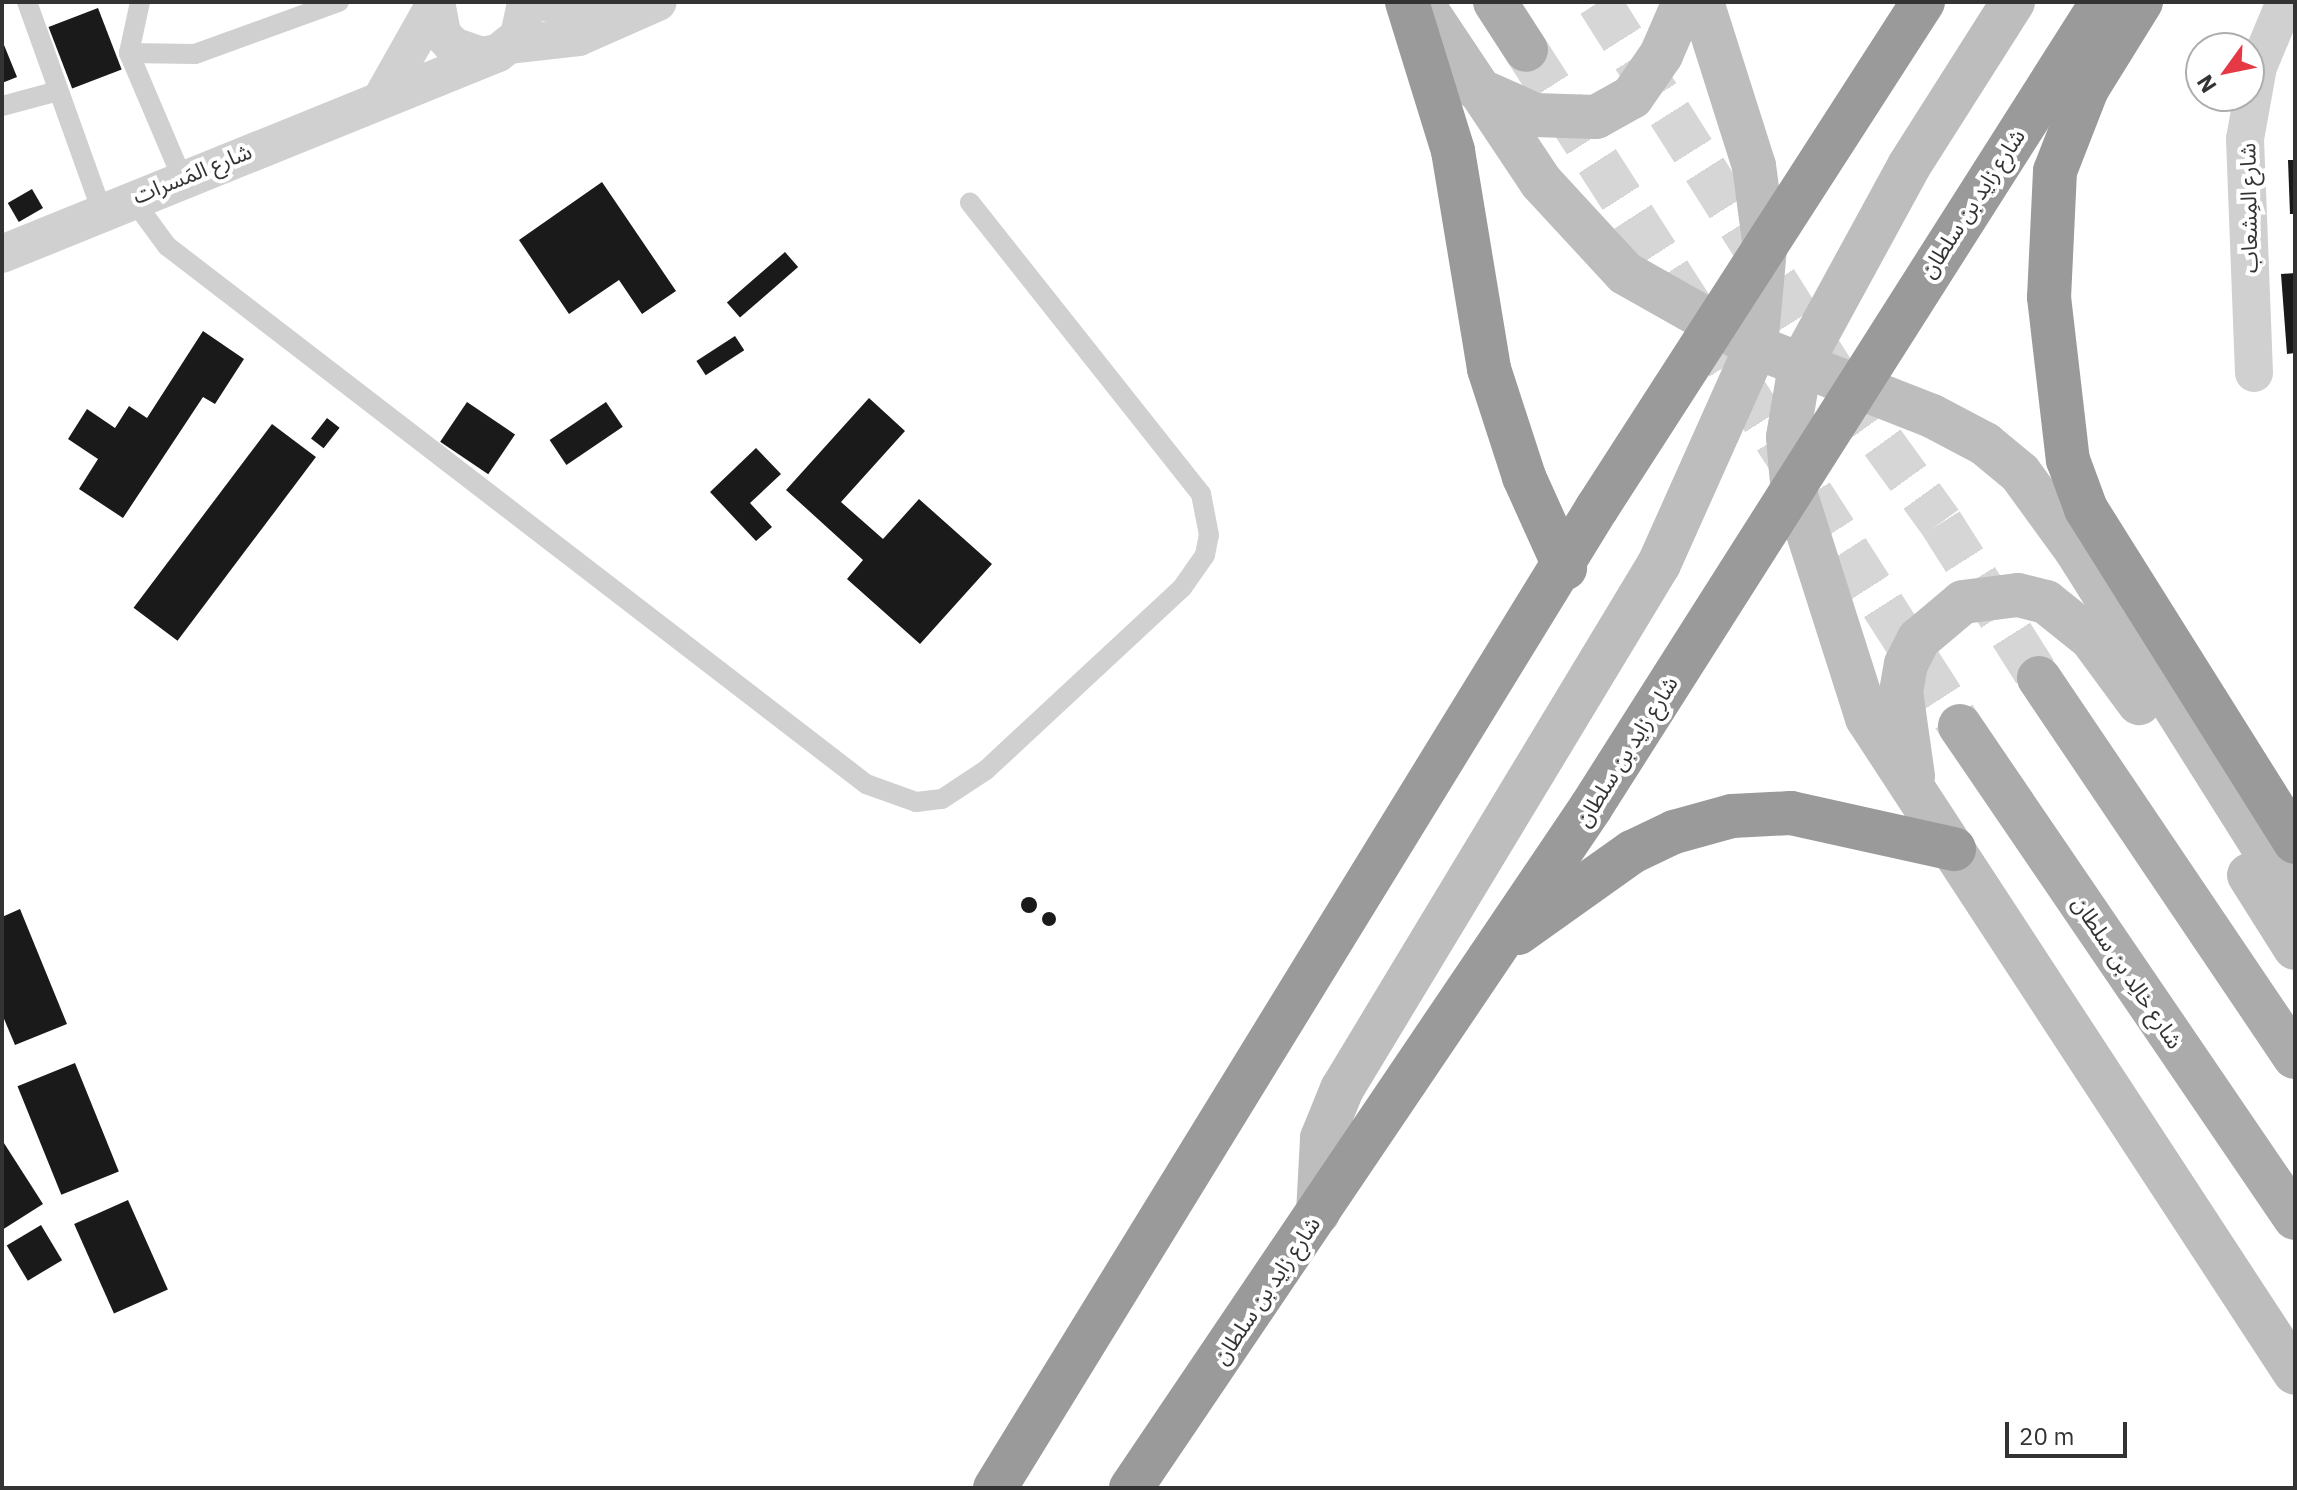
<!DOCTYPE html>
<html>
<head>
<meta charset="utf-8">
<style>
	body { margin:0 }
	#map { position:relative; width:2297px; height:1490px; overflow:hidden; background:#fff; font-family:"IBM Plex Sans","Noto Sans Arabic",sans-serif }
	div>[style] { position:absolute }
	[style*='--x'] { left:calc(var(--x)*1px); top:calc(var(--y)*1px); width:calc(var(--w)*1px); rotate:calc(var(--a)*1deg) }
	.building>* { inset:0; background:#1a1a1a; transform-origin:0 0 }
	.round { border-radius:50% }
	.primary-tunnel>* { height:44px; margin-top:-22px; transform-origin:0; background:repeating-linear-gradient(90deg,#d6d6d6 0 44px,transparent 0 66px) }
	.lane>* { height:20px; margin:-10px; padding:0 10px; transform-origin:10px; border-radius:10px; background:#d0d0d0 }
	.street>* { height:38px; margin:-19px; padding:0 19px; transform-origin:19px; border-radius:19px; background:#d0d0d0 }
	.secondary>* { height:44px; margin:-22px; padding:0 22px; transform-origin:22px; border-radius:22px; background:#bdbdbd }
	.primary>* { height:44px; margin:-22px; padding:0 22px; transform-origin:22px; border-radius:22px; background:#ababab }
	.highway>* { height:44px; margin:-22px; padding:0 22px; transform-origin:22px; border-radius:22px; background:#9a9a9a }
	span { translate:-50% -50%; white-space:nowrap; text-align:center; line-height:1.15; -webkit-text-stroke:8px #fff; paint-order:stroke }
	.street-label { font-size:22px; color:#333 }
	.frame { position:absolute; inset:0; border:4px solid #333; pointer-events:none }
	.north { position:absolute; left:2185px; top:32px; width:80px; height:80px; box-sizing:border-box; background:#fff; border:2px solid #adadad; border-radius:50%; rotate:237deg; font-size:22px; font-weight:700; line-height:32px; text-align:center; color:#333 }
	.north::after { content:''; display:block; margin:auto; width:28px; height:36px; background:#e63946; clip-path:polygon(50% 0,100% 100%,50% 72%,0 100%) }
	.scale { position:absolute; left:2005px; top:1422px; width:122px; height:36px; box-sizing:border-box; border:4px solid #333; border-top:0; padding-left:10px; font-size:24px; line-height:28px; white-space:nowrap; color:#333; -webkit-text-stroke:6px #fff; paint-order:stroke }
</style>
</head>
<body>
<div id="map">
	<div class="building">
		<div style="left:98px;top:8px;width:66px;height:53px;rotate:69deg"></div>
		<div style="clip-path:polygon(2px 40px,17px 77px,2px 83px)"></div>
		<div style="clip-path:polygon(2288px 160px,2295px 160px,2295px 214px,2290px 214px)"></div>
		<div style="clip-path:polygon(602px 182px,676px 291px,642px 314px,619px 280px,569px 314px,519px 240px)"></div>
		<div style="left:32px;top:189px;width:22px;height:28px;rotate:60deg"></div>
		<div style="left:785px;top:252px;width:20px;height:77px;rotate:49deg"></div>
		<div style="clip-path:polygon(2295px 273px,2295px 353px,2287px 354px,2281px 274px)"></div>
		<div style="clip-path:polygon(203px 331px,244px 359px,215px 404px,203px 397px,123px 518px,79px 489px,98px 459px,68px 439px,87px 409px,115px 428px,129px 406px,147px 418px)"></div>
		<div style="left:735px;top:336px;width:17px;height:46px;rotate:57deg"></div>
		<div style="clip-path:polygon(869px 398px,905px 431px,841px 502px,883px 539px,919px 499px,992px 564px,920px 644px,847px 579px,863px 560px,786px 490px)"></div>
		<div style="left:467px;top:402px;width:58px;height:48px;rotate:34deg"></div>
		<div style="left:606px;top:402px;width:30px;height:68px;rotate:56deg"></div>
		<div style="left:327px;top:418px;width:16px;height:26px;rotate:38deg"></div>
		<div style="left:272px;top:424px;width:55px;height:230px;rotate:37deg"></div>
		<div style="clip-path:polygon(756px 448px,781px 474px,750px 503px,772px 527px,756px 541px,710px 492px)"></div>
		<div class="round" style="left:1021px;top:897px;width:16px;height:16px"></div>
		<div style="clip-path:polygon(20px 909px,67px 1024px,15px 1045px,2px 1014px,2px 917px)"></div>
		<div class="round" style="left:1042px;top:912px;width:14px;height:14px"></div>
		<div style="left:75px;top:1063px;width:117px;height:62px;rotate:68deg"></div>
		<div style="clip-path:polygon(2px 1140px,43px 1204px,2px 1230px)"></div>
		<div style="left:128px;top:1200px;width:98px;height:59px;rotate:66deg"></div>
		<div style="left:41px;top:1225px;width:41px;height:40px;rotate:59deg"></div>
	</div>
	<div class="primary-tunnel">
		<div style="--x:1599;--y:2;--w:458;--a:57.7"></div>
		<div style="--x:1844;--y:389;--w:165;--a:54.1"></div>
		<div style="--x:1941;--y:523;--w:183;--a:57.7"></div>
		<div style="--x:1526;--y:50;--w:803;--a:57.3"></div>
	</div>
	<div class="lane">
		<div style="--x:27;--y:2;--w:222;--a:70.3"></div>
		<div style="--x:140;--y:2;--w:52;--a:102.2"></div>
		<div style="--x:129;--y:53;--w:136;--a:67"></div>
		<div style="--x:129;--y:53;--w:66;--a:0.9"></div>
		<div style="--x:195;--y:54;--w:153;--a:-19.9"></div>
		<div style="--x:2;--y:106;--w:58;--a:-15"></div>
		<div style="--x:131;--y:197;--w:61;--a:53.7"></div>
		<div style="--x:167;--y:246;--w:882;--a:37.58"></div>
		<div style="--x:866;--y:784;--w:53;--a:19.8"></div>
		<div style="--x:916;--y:802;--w:26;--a:-7"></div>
		<div style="--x:942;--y:799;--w:53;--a:-33.4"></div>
		<div style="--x:986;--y:770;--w:267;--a:-42.9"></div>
		<div style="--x:1182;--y:588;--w:40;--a:-55.1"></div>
		<div style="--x:1205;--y:555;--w:20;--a:-79"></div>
		<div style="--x:1209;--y:535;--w:42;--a:-101"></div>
		<div style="--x:1201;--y:494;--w:372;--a:-128.4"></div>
	</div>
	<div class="street">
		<div style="--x:436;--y:2;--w:33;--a:79"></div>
		<div style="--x:442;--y:34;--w:16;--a:47"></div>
		<div style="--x:453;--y:46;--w:31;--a:19"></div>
		<div style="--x:482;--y:56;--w:16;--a:-11"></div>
		<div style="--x:498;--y:53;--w:27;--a:-39"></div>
		<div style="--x:519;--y:36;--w:35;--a:-78"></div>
		<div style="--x:541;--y:2;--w:91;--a:6.3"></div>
		<div style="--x:510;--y:45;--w:69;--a:-6.6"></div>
		<div style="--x:579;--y:37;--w:86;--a:-23.9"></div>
		<div style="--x:383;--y:96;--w:106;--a:-60.5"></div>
		<div style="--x:2;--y:254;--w:535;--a:-22.06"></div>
		<div style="--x:2254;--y:373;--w:234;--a:-92.2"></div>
		<div style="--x:2245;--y:139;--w:73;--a:-79.8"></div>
		<div style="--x:2258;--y:67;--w:70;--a:-67.4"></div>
	</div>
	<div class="secondary">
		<div style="--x:1421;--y:2;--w:216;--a:56.3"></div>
		<div style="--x:1541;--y:182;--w:124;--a:47.3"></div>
		<div style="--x:1625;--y:273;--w:150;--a:29.5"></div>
		<div style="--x:1756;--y:347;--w:189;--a:21.4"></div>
		<div style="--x:1932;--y:416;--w:60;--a:27.8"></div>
		<div style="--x:1985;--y:444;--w:45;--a:39.6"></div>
		<div style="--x:2020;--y:473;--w:95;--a:54"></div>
		<div style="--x:2076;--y:550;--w:411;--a:57.8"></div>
		<div style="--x:2013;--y:2;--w:194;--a:122.4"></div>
		<div style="--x:1909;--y:166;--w:228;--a:118.6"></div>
		<div style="--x:1800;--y:366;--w:72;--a:99.6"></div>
		<div style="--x:1788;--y:437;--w:46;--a:85"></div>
		<div style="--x:1792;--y:483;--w:247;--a:72.3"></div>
		<div style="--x:1867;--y:718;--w:782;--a:56.84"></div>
		<div style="--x:1477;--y:89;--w:64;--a:24.1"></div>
		<div style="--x:1535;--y:115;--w:61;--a:1.9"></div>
		<div style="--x:1596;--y:117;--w:41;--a:-29.1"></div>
		<div style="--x:1632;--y:97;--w:51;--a:-55.4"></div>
		<div style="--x:1661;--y:55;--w:58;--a:-66.5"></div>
		<div style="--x:1913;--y:776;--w:85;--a:-98.1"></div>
		<div style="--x:1901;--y:692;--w:28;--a:-80"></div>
		<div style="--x:1906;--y:664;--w:28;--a:-63"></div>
		<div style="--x:1919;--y:639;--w:57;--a:-40.1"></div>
		<div style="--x:1963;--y:602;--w:55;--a:-7.3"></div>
		<div style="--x:2018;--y:595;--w:29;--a:14"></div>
		<div style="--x:2046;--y:602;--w:58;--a:38.7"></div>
		<div style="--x:2091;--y:638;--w:81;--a:53.6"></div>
		<div style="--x:2249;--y:875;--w:86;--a:57.8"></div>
		<div style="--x:1318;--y:1213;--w:75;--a:-86.9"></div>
		<div style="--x:1322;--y:1138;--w:53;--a:-67.8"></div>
		<div style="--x:1342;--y:1089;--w:613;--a:-58.88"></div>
		<div style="--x:1659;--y:564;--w:238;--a:-65.9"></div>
		<div style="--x:1756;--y:347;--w:98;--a:-84.8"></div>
		<div style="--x:1765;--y:249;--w:84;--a:-97.5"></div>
		<div style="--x:1754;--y:166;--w:172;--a:-107.6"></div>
	</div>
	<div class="primary">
		<div style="--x:1495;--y:2;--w:57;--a:57.1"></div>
		<div style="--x:2039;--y:678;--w:457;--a:56"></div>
		<div style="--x:1960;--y:726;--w:595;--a:55.75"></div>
	</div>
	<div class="highway">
		<div style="--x:1407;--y:2;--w:156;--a:72.8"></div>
		<div style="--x:1453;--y:151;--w:221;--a:80.6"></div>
		<div style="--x:1489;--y:369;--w:114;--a:72"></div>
		<div style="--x:1524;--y:477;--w:100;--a:65.7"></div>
		<div style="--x:2141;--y:2;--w:102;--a:121.8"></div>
		<div style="--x:2087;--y:89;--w:88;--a:111.3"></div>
		<div style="--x:2055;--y:171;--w:126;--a:92.7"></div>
		<div style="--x:2049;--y:297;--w:164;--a:83.4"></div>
		<div style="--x:2068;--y:460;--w:52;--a:69.8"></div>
		<div style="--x:2086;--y:509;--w:393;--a:57.9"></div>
		<div style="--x:1518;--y:933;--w:140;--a:-35.4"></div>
		<div style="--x:1632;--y:852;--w:47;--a:-25.5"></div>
		<div style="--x:1674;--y:832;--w:60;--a:-15.4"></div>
		<div style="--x:1732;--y:816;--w:59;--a:-2.9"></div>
		<div style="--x:1791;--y:813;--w:167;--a:12.5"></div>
		<div style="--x:995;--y:1488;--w:1150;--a:-58.44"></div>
		<div style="--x:1597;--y:508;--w:602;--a:-57.21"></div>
		<div style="--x:1131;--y:1488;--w:822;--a:-55.96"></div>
		<div style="--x:1591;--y:807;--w:953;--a:-57.59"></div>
	</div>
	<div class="street-label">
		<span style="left:192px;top:173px;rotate:-22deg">شارع المَسرات</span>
		<span style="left:1972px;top:203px;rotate:-57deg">شارع زايد بن سلطان</span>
		<span style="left:2248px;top:208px;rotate:-91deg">شارع المِشعاب</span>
		<span style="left:1626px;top:751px;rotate:-58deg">شارع زايد بن سلطان</span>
		<span style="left:2128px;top:972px;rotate:56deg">شارع خالِد بن سلطان</span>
		<span style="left:1266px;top:1290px;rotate:-56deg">شارع زايد بن سلطان</span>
	</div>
	<div class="frame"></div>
	<div class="north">N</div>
	<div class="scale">20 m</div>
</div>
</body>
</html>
